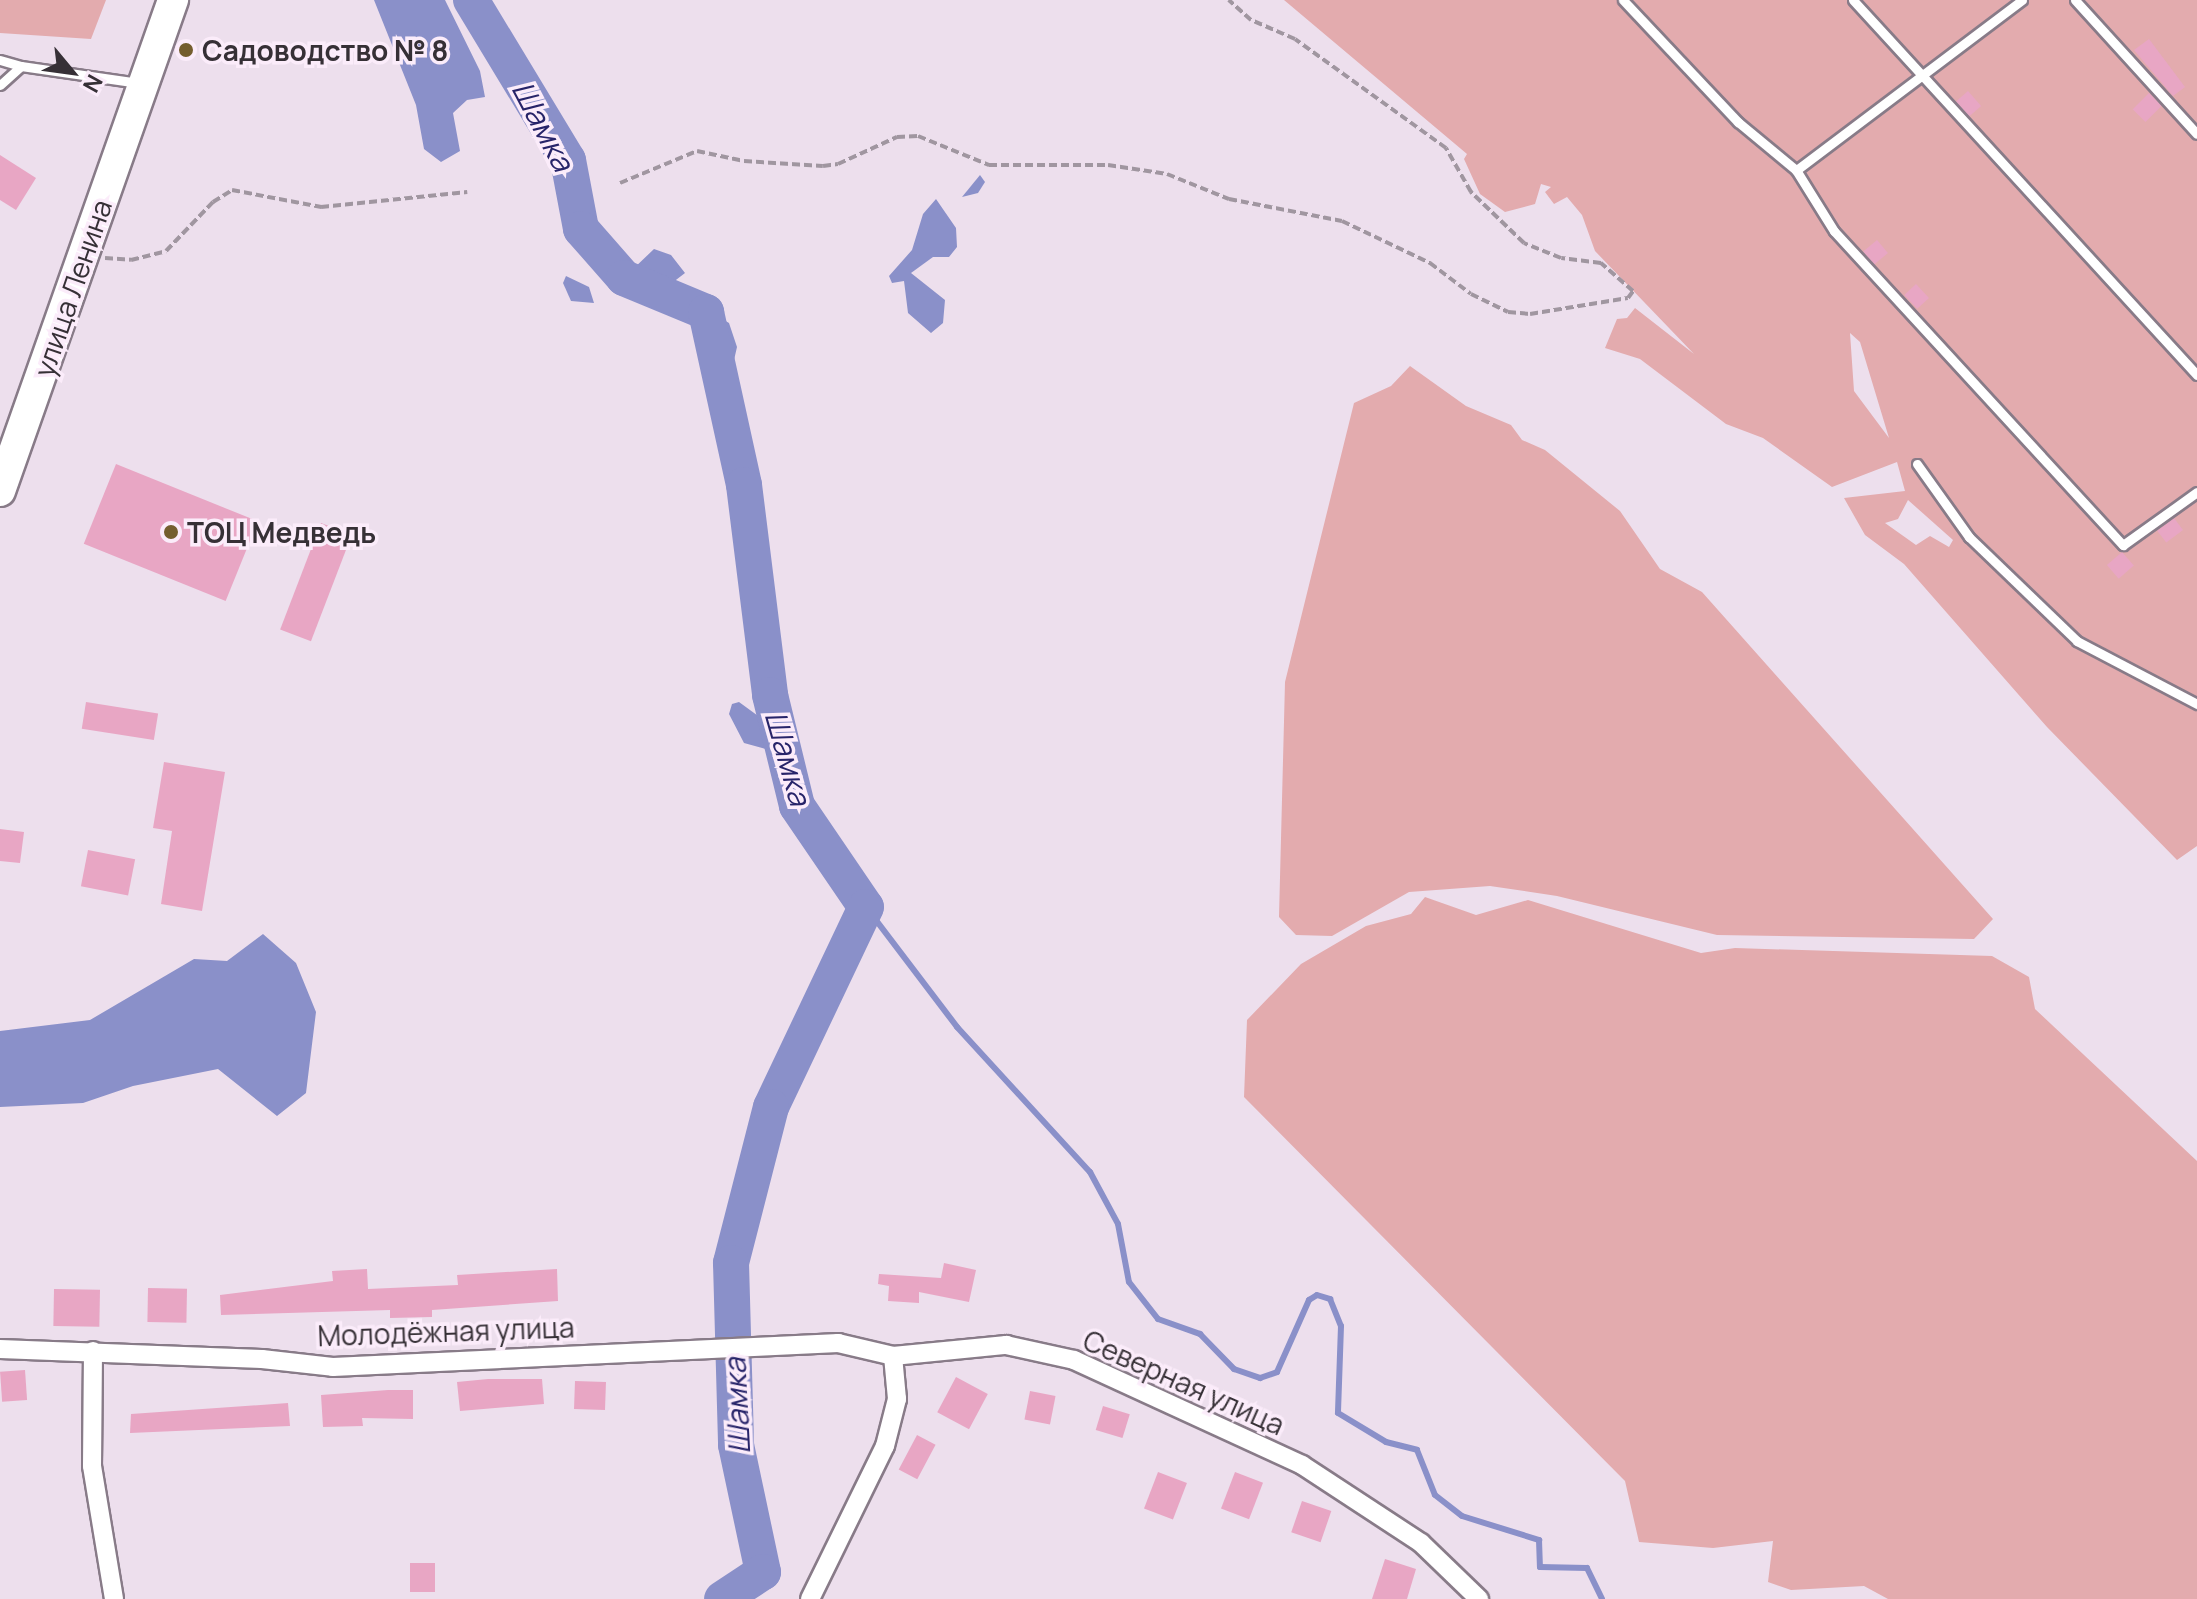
<!DOCTYPE html>
<html>
<head>
<meta charset="utf-8">
<style>
	body { margin:0 }
	#map { position:relative; width:2197px; height:1599px; overflow:hidden; background:#eddfed; font-family:Manrope,sans-serif }
	div>[style] { position:absolute }
	[style*='--x'] { left:calc(var(--x)*1px); top:calc(var(--y)*1px); width:calc(var(--w)*1px); rotate:calc(var(--a)*1deg) }
	.green>* { inset:0; background:#e3abae }
	.water>* { inset:0; background:#8a90c9 }
	.stream>* { height:6px; margin:-3px; padding:0 3px; transform-origin:3px; border-radius:3px; background:#8a90c9 }
	.river>* { height:36px; margin:-18px; padding:0 18px; transform-origin:18px; border-radius:18px; background:#8a90c9 }
	.building>* { inset:0; background:#e8a6c4; transform-origin:0 0 }
	.path>* { height:4px; margin-top:-2px; transform-origin:0; background:repeating-linear-gradient(90deg,#a096a0 0 8px,transparent 0 12px) }
	.roads { filter:drop-shadow(2px 0 #887b88) drop-shadow(-2px 0 #887b88) drop-shadow(0 2px #887b88) drop-shadow(0 -2px #887b88) }
	.service>* { height:9px; margin:-4.5px; padding:0 4.5px; transform-origin:4.5px; border-radius:4.5px; background:#fff }
	.minor>* { height:18px; margin:-9px; padding:0 9px; transform-origin:9px; border-radius:9px; background:#fff }
	.primary>* { height:30px; margin:-15px; padding:0 15px; transform-origin:15px; border-radius:15px; background:#fff }
	.dots>* { width:22px; height:22px; translate:-50% -50%; box-sizing:border-box; border:4px solid #fbecfa; border-radius:50% }
	span { translate:-50% -50%; white-space:nowrap; text-align:center; line-height:1.15; -webkit-text-stroke:7px #fbecfa; paint-order:stroke }
	.poi-label { font-size:28px; color:#363036; font-weight:700 }
	.left { translate:0 -50%; text-align:left }
	.street-label { font-size:28px; color:#363036 }
	.water-label { font-size:30px; color:#272469; font-style:italic }
	.north { position:absolute; left:32px; top:32px; width:80px; height:80px; -webkit-text-stroke:6px #fbecfa; paint-order:stroke; rotate:119deg; font-size:22px; font-weight:700; line-height:32px; text-align:center; color:#363036 }
	.north::after { content:''; display:block; margin:auto; width:28px; height:36px; background:#363036; clip-path:polygon(50% 0,100% 100%,50% 72%,0 100%) }
</style>
</head>
<body>
<div id="map">
	<div class="green">
		<div style="clip-path:polygon(0 0,106px 0,91px 39px,0 33px)"></div>
		<div style="clip-path:polygon(evenodd,1284px 0,2197px 0,2197px 846px,2177px 860px,2047px 727px,1904px 564px,1865px 535px,1844px 498px,1905px 491px,1897px 462px,1832px 487px,1763px 438px,1726px 424px,1640px 359px,1605px 348px,1617px 319px,1627px 318px,1635px 308px,1694px 354px,1595px 251px,1582px 215px,1567px 197px,1554px 204px,1545px 192px,1551px 187px,1541px 184px,1535px 204px,1505px 212px,1480px 194px,1464px 159px,1467px 154px,1284px 0,1850px 333px,1860px 342px,1889px 438px,1854px 391px,1850px 333px,1284px 0,1908px 500px,1953px 540px,1949px 547px,1930px 536px,1916px 545px,1885px 523px,1898px 519px,1908px 500px)"></div>
		<div style="clip-path:polygon(1410px 366px,1466px 406px,1511px 425px,1522px 440px,1545px 450px,1620px 511px,1660px 569px,1702px 592px,1993px 919px,1974px 939px,1717px 935px,1557px 896px,1490px 886px,1409px 892px,1332px 936px,1296px 935px,1279px 917px,1285px 682px,1354px 403px,1391px 386px)"></div>
		<div style="clip-path:polygon(1425px 897px,1476px 915px,1528px 900px,1701px 953px,1735px 948px,1992px 956px,2029px 977px,2035px 1009px,2197px 1161px,2197px 1599px,1888px 1599px,1864px 1586px,1791px 1590px,1768px 1582px,1773px 1541px,1713px 1548px,1639px 1542px,1625px 1481px,1244px 1097px,1247px 1020px,1301px 964px,1366px 926px,1411px 914px)"></div>
	</div>
	<div class="water">
		<div style="clip-path:polygon(374px 0,445px 0,480px 71px,485px 97px,467px 100px,453px 113px,460px 151px,441px 162px,424px 149px,416px 105px)"></div>
		<div style="clip-path:polygon(980px 175px,985px 182px,978px 193px,962px 197px)"></div>
		<div style="clip-path:polygon(936px 199px,956px 228px,957px 247px,949px 257px,933px 257px,911px 273px,945px 300px,943px 323px,931px 333px,908px 313px,904px 281px,892px 283px,889px 276px,912px 250px,923px 214px)"></div>
		<div style="clip-path:polygon(654px 249px,671px 255px,685px 273px,672px 283px,655px 273px,631px 271px)"></div>
		<div style="clip-path:polygon(566px 276px,589px 287px,594px 303px,571px 301px,563px 283px)"></div>
		<div style="clip-path:polygon(714px 314px,729px 323px,737px 347px,729px 382px,718px 377px,721px 341px)"></div>
		<div style="clip-path:polygon(739px 702px,765px 721px,772px 741px,791px 743px,791px 756px,744px 743px,729px 714px,732px 704px)"></div>
		<div style="clip-path:polygon(263px 934px,296px 963px,316px 1012px,306px 1093px,277px 1116px,218px 1069px,133px 1086px,83px 1103px,0 1107px,0 1031px,90px 1020px,194px 959px,227px 961px)"></div>
	</div>
	<div class="stream">
		<div style="--x:866;--y:907;--w:151;--a:52.8"></div>
		<div style="--x:957;--y:1027;--w:197;--a:47.5"></div>
		<div style="--x:1090;--y:1172;--w:59;--a:61.7"></div>
		<div style="--x:1118;--y:1224;--w:59;--a:79.3"></div>
		<div style="--x:1129;--y:1282;--w:47;--a:51.9"></div>
		<div style="--x:1158;--y:1319;--w:45;--a:19.7"></div>
		<div style="--x:1200;--y:1334;--w:49;--a:45.8"></div>
		<div style="--x:1234;--y:1369;--w:28;--a:19"></div>
		<div style="--x:1260;--y:1378;--w:18;--a:-19"></div>
		<div style="--x:1277;--y:1372;--w:79;--a:-66"></div>
		<div style="--x:1309;--y:1300;--w:9;--a:-32"></div>
		<div style="--x:1317;--y:1295;--w:14;--a:17"></div>
		<div style="--x:1330;--y:1299;--w:29;--a:68"></div>
		<div style="--x:1341;--y:1326;--w:87;--a:92"></div>
		<div style="--x:1338;--y:1413;--w:56;--a:31.1"></div>
		<div style="--x:1386;--y:1442;--w:32;--a:14"></div>
		<div style="--x:1417;--y:1450;--w:48;--a:68.2"></div>
		<div style="--x:1435;--y:1495;--w:34;--a:38"></div>
		<div style="--x:1462;--y:1516;--w:81;--a:17.3"></div>
		<div style="--x:1539;--y:1540;--w:27;--a:88"></div>
		<div style="--x:1540;--y:1567;--w:47;--a:1.2"></div>
		<div style="--x:1587;--y:1568;--w:34;--a:64"></div>
	</div>
	<div class="river">
		<div style="--x:471;--y:0;--w:187;--a:58.8"></div>
		<div style="--x:568;--y:160;--w:70;--a:79.3"></div>
		<div style="--x:581;--y:229;--w:65;--a:48.7"></div>
		<div style="--x:624;--y:278;--w:89;--a:22.5"></div>
		<div style="--x:706;--y:312;--w:177;--a:77.6"></div>
		<div style="--x:744;--y:485;--w:212;--a:82.9"></div>
		<div style="--x:770;--y:695;--w:114;--a:76.3"></div>
		<div style="--x:797;--y:806;--w:122;--a:55.7"></div>
		<div style="--x:866;--y:907;--w:221;--a:115.4"></div>
		<div style="--x:771;--y:1107;--w:161;--a:104.4"></div>
		<div style="--x:731;--y:1263;--w:182;--a:88.4"></div>
		<div style="--x:736;--y:1445;--w:130;--a:78"></div>
		<div style="--x:763;--y:1572;--w:49;--a:146.6"></div>
	</div>
	<div class="building">
		<div style="clip-path:polygon(2149px 39px,2185px 87px,2173px 96px,2134px 50px)"></div>
		<div style="left:1968px;top:91px;width:20px;height:16px;rotate:49deg"></div>
		<div style="left:2149px;top:93px;width:18px;height:23px;rotate:45deg"></div>
		<div style="clip-path:polygon(0 155px,36px 178px,16px 210px,0 200px)"></div>
		<div style="left:1877px;top:240px;width:17px;height:18px;rotate:50deg"></div>
		<div style="left:1916px;top:284px;width:19px;height:16px;rotate:47deg"></div>
		<div style="left:116px;top:464px;width:153px;height:86px;rotate:22deg"></div>
		<div style="left:2174px;top:518px;width:15px;height:21px;rotate:53deg"></div>
		<div style="left:321px;top:523px;width:33px;height:114px;rotate:21deg"></div>
		<div style="left:2122px;top:552px;width:18px;height:20px;rotate:49deg"></div>
		<div style="left:86px;top:702px;width:73px;height:27px;rotate:9deg"></div>
		<div style="clip-path:polygon(164px 762px,225px 772px,202px 911px,161px 904px,172px 831px,153px 828px)"></div>
		<div style="clip-path:polygon(0 829px,24px 832px,20px 863px,0 861px)"></div>
		<div style="left:88px;top:850px;width:48px;height:37px;rotate:11deg"></div>
		<div style="clip-path:polygon(944px 1263px,976px 1270px,969px 1302px,919px 1292px,919px 1303px,888px 1301px,889px 1286px,878px 1284px,879px 1274px,941px 1278px)"></div>
		<div style="clip-path:polygon(367px 1269px,368px 1289px,458px 1285px,457px 1275px,557px 1269px,558px 1301px,432px 1310px,432px 1317px,390px 1318px,390px 1310px,221px 1315px,220px 1295px,333px 1281px,332px 1271px)"></div>
		<div style="left:148px;top:1288px;width:39px;height:34px;rotate:1deg"></div>
		<div style="left:54px;top:1289px;width:46px;height:37px;rotate:1deg"></div>
		<div style="left:25px;top:1370px;width:30px;height:25px;rotate:86deg"></div>
		<div style="left:956px;top:1377px;width:36px;height:40px;rotate:28deg"></div>
		<div style="clip-path:polygon(488px 1379px,542px 1379px,544px 1404px,460px 1411px,457px 1382px)"></div>
		<div style="left:575px;top:1381px;width:31px;height:28px;rotate:2deg"></div>
		<div style="clip-path:polygon(388px 1390px,413px 1390px,413px 1419px,362px 1418px,363px 1426px,323px 1427px,321px 1395px)"></div>
		<div style="left:1030px;top:1391px;width:26px;height:29px;rotate:11deg"></div>
		<div style="clip-path:polygon(288px 1403px,290px 1426px,130px 1433px,131px 1414px)"></div>
		<div style="left:1103px;top:1406px;width:28px;height:25px;rotate:17deg"></div>
		<div style="left:917px;top:1435px;width:21px;height:39px;rotate:28deg"></div>
		<div style="left:1158px;top:1472px;width:31px;height:39px;rotate:21deg"></div>
		<div style="left:1235px;top:1472px;width:30px;height:39px;rotate:21deg"></div>
		<div style="left:1302px;top:1501px;width:31px;height:33px;rotate:19deg"></div>
		<div style="clip-path:polygon(1385px 1559px,1416px 1569px,1407px 1599px,1372px 1599px)"></div>
		<div style="left:410px;top:1563px;width:25px;height:29px"></div>
	</div>
	<div class="path">
		<div style="--x:620;--y:183;--w:83;--a:-22.6"></div>
		<div style="--x:697;--y:151;--w:48;--a:12"></div>
		<div style="--x:744;--y:161;--w:79;--a:3.6"></div>
		<div style="--x:823;--y:166;--w:15;--a:-8"></div>
		<div style="--x:838;--y:164;--w:65;--a:-24.6"></div>
		<div style="--x:897;--y:137;--w:21;--a:-3"></div>
		<div style="--x:918;--y:136;--w:77;--a:22.2"></div>
		<div style="--x:989;--y:165;--w:119;--a:0"></div>
		<div style="--x:1108;--y:165;--w:60;--a:8.7"></div>
		<div style="--x:1167;--y:174;--w:67;--a:22"></div>
		<div style="--x:1229;--y:199;--w:115;--a:11"></div>
		<div style="--x:1342;--y:221;--w:98;--a:25.5"></div>
		<div style="--x:1430;--y:263;--w:51;--a:37.1"></div>
		<div style="--x:1471;--y:294;--w:41;--a:25.9"></div>
		<div style="--x:1508;--y:312;--w:22;--a:5"></div>
		<div style="--x:1530;--y:314;--w:99;--a:-9.3"></div>
		<div style="--x:1628;--y:298;--w:9;--a:-54"></div>
		<div style="--x:1633;--y:291;--w:43;--a:-138.8"></div>
		<div style="--x:1601;--y:263;--w:40;--a:-172.9"></div>
		<div style="--x:1561;--y:258;--w:40;--a:-158"></div>
		<div style="--x:1524;--y:243;--w:74;--a:-136.1"></div>
		<div style="--x:1471;--y:192;--w:51;--a:-119.6"></div>
		<div style="--x:1446;--y:148;--w:186;--a:-144.2"></div>
		<div style="--x:1295;--y:39;--w:48;--a:-156.6"></div>
		<div style="--x:1251;--y:20;--w:30;--a:-138"></div>
		<div style="--x:105;--y:258;--w:26;--a:4"></div>
		<div style="--x:131;--y:260;--w:36;--a:-14"></div>
		<div style="--x:166;--y:251;--w:68;--a:-46.2"></div>
		<div style="--x:213;--y:202;--w:22;--a:-32"></div>
		<div style="--x:232;--y:190;--w:91;--a:10.8"></div>
		<div style="--x:321;--y:207;--w:147;--a:-5.9"></div>
	</div>
	<div class="roads">
		<div class="service">
			<div style="--x:1623;--y:0;--w:168;--a:46.7"></div>
			<div style="--x:1738;--y:122;--w:75;--a:39.6"></div>
			<div style="--x:1853;--y:0;--w:509;--a:47.47"></div>
			<div style="--x:2022;--y:0;--w:283;--a:143"></div>
			<div style="--x:1796;--y:170;--w:72;--a:58.1"></div>
			<div style="--x:1834;--y:231;--w:427;--a:47.4"></div>
			<div style="--x:2123;--y:545;--w:91;--a:-35.6"></div>
			<div style="--x:2075;--y:0;--w:181;--a:47.7"></div>
			<div style="--x:0;--y:60;--w:22;--a:16"></div>
			<div style="--x:0;--y:85;--w:28;--a:-42"></div>
			<div style="--x:21;--y:66;--w:119;--a:8.2"></div>
			<div style="--x:1917;--y:464;--w:90;--a:54.5"></div>
			<div style="--x:1969;--y:537;--w:150;--a:43.9"></div>
			<div style="--x:2077;--y:641;--w:136;--a:27.7"></div>
		</div>
		<div class="minor">
			<div style="--x:0;--y:1349;--w:262;--a:2.2"></div>
			<div style="--x:262;--y:1359;--w:71;--a:6.4"></div>
			<div style="--x:333;--y:1367;--w:506;--a:-2.72"></div>
			<div style="--x:838;--y:1343;--w:57;--a:13.3"></div>
			<div style="--x:893;--y:1356;--w:114;--a:-5.6"></div>
			<div style="--x:1006;--y:1345;--w:70;--a:12.4"></div>
			<div style="--x:1074;--y:1360;--w:251;--a:24.7"></div>
			<div style="--x:1302;--y:1465;--w:142;--a:33.2"></div>
			<div style="--x:1421;--y:1543;--w:81;--a:44"></div>
			<div style="--x:93;--y:1351;--w:115;--a:90.5"></div>
			<div style="--x:92;--y:1466;--w:135;--a:80.6"></div>
			<div style="--x:810;--y:1599;--w:170;--a:-63.9"></div>
			<div style="--x:885;--y:1446;--w:49;--a:-75.7"></div>
			<div style="--x:897;--y:1399;--w:43;--a:-95.3"></div>
		</div>
		<div class="primary">
			<div style="--x:0;--y:491;--w:521;--a:-70.59"></div>
		</div>
	</div>
	<div class="dots">
		<div style="left:186px;top:50px;background:#745e2e"></div>
		<div style="left:171px;top:532px;background:#745e2e"></div>
	</div>
	<div class="poi-label">
		<span class="left" style="left:202px;top:50px">Садоводство № 8</span>
		<span class="left" style="left:187px;top:532px">ТОЦ Медведь</span>
	</div>
	<div class="street-label">
		<span style="left:72px;top:288px;rotate:-71deg">улица Ленина</span>
		<span style="left:446px;top:1331px;rotate:-2deg">Молодёжная улица</span>
		<span style="left:1184px;top:1382px;rotate:24deg">Северная улица</span>
	</div>
	<div class="water-label">
		<span style="left:543px;top:126px;rotate:62deg">Шамка</span>
		<span style="left:788px;top:758px;rotate:74deg">Шамка</span>
		<span style="left:737px;top:1406px;rotate:-93deg">Шамка</span>
	</div>
	<div class="north">N</div>
</div>
</body>
</html>
